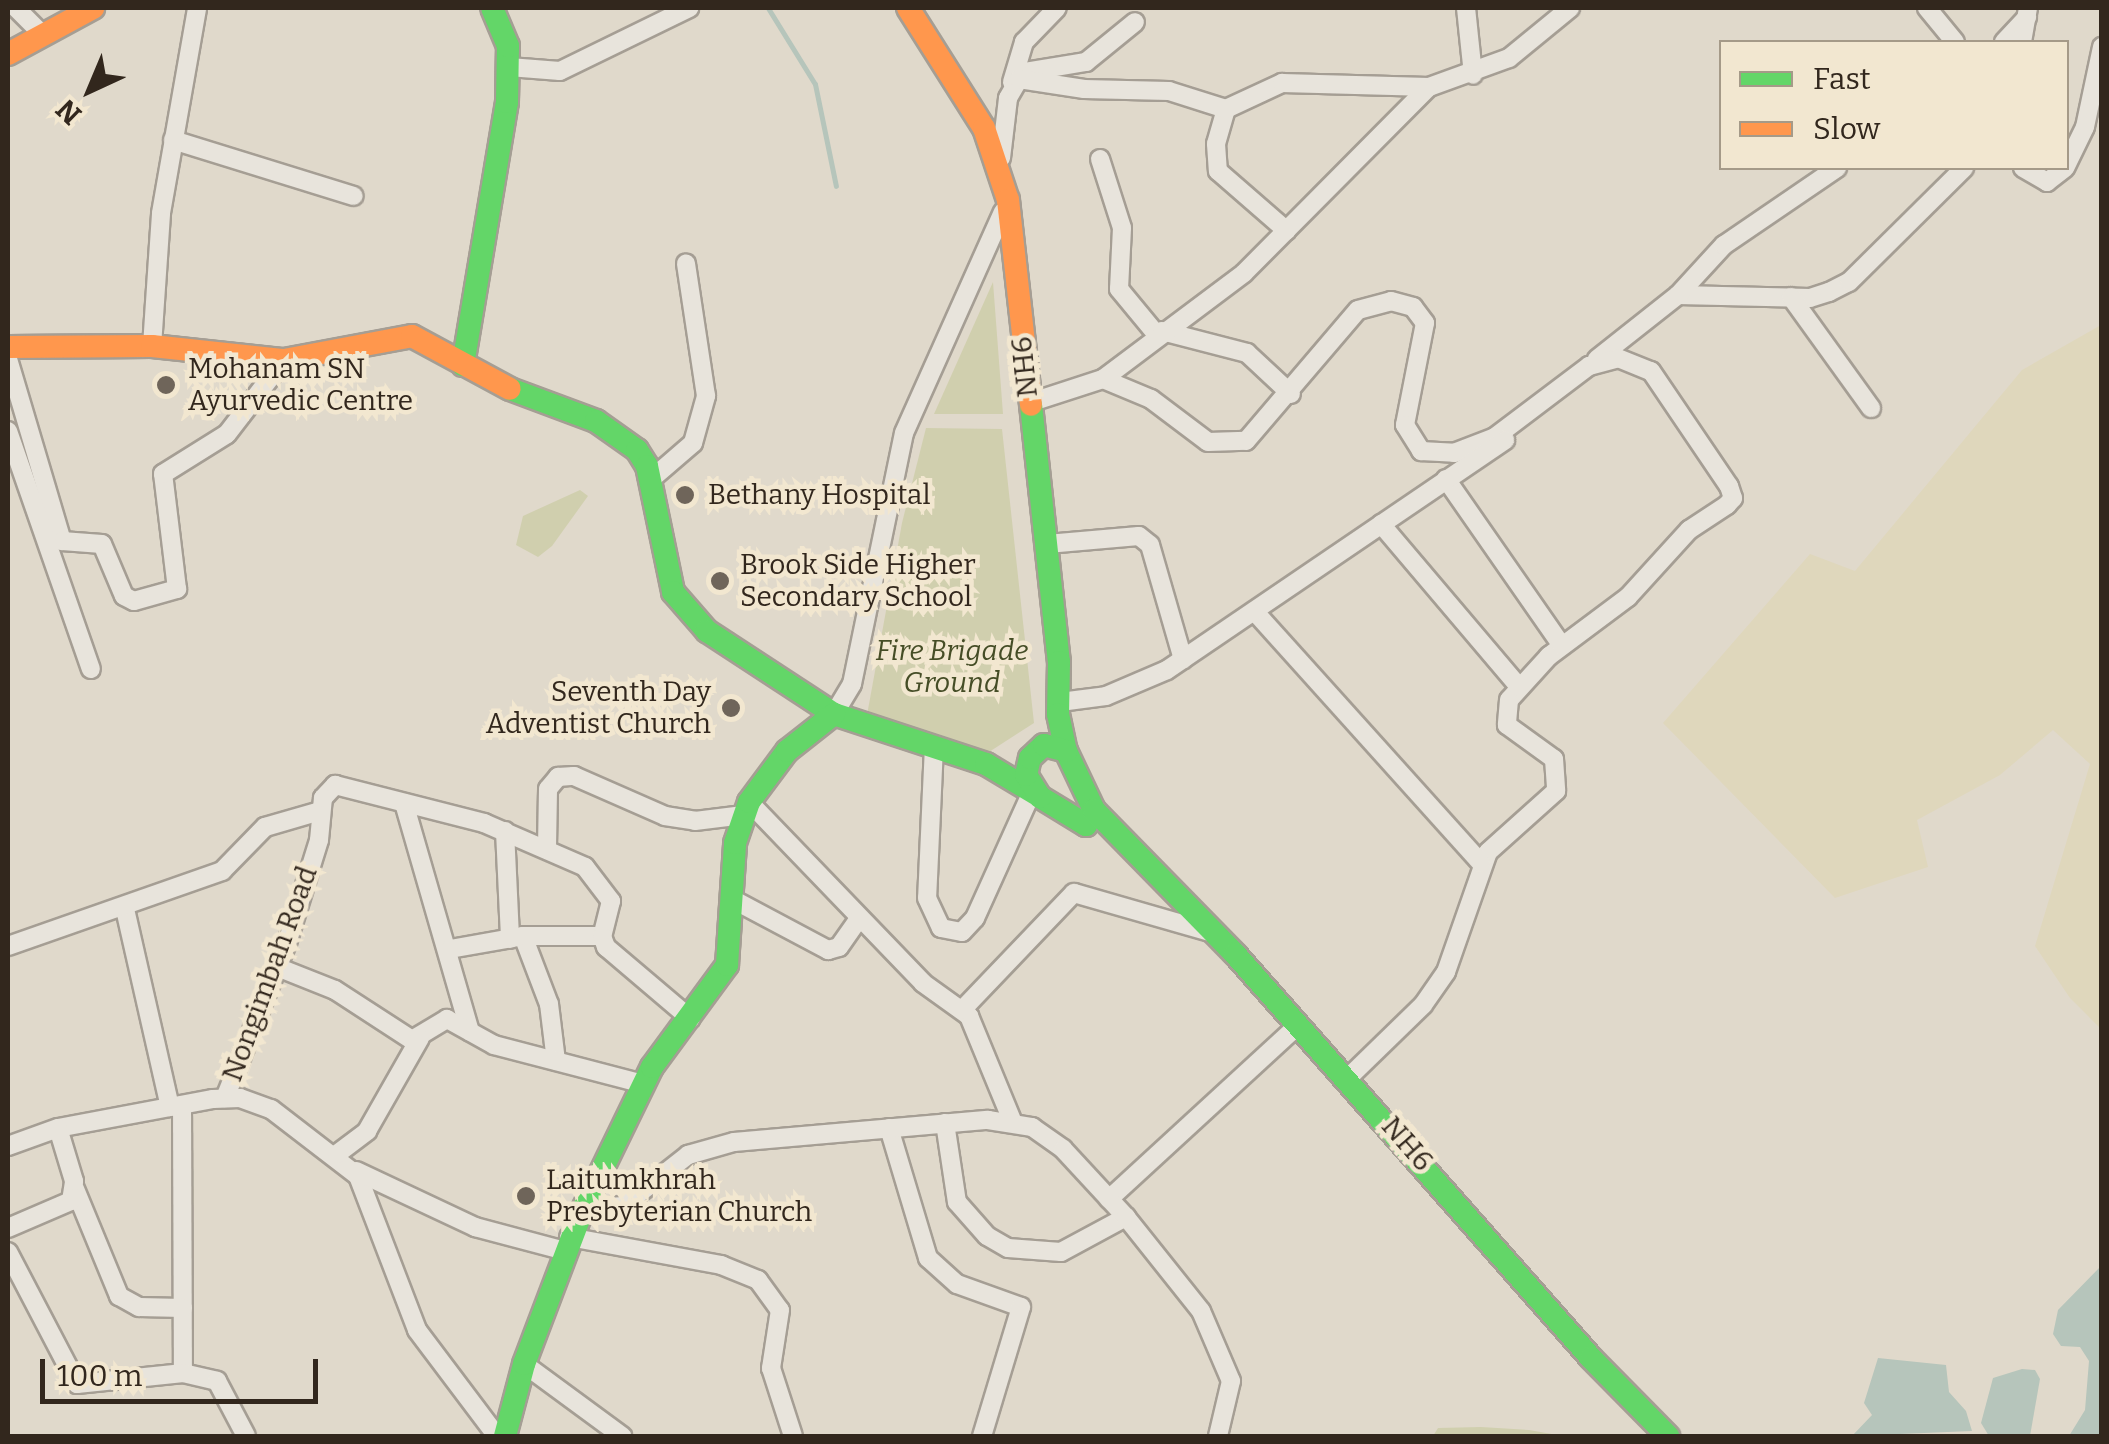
<!DOCTYPE html>
<html>
<head>
<meta charset="utf-8">
<style>
	body { margin:0 }
	#map { position:relative; width:2109px; height:1444px; overflow:hidden; background:#e0d9cb; font-family:Bitter,serif }
	div>[style] { position:absolute }
	[style*='--x'] { left:calc(var(--x)*1px); top:calc(var(--y)*1px); width:calc(var(--w)*1px); rotate:calc(var(--a)*1deg) }
	.farmland>* { inset:0; background:#dfd7bc }
	.green>* { inset:0; background:#d0cfae }
	.water>* { inset:0; background:#b6c5bb }
	.stream>* { height:5px; margin:-2.5px; padding:0 2.5px; transform-origin:2.5px; border-radius:2.5px; background:#b6c5bb }
	.roads { filter:drop-shadow(2px 0 #a59e94) drop-shadow(-2px 0 #a59e94) drop-shadow(0 2px #a59e94) drop-shadow(0 -2px #a59e94) }
	.street>* { height:18px; margin:-9px; padding:0 9px; transform-origin:9px; border-radius:9px; background:#e8e4dc }
	.fast>* { height:22px; margin:-11px; padding:0 11px; transform-origin:11px; border-radius:11px; background:#63d668 }
	.slow>* { height:22px; margin:-11px; padding:0 11px; transform-origin:11px; border-radius:11px; background:#ff974d }
	.dots>* { width:28px; height:28px; translate:-50% -50%; box-sizing:border-box; border:5px solid #f2e7d0; border-radius:50% }
	span { translate:-50% -50%; white-space:nowrap; text-align:center; line-height:1.15; -webkit-text-stroke:9px #f2e7d0; paint-order:stroke }
	.street-label { font-size:28px; color:#32271d }
	.poi-label { font-size:28px; color:#32271d }
	.left { translate:0 -50%; text-align:left }
	.right { translate:-100% -50%; text-align:right }
	.park-label { font-size:28px; color:#454d26; font-style:italic }
	.frame { position:absolute; inset:0; border:10px solid #32271d; pointer-events:none }
	.legend { position:absolute; left:1719px; top:40px; width:350px; height:130px; box-sizing:border-box; background:#f2e7d0; border:2px solid #a59a88; margin:0; padding:12px 18px; list-style:none; font-size:30px; color:#32271d }
	.legend li { display:flex; align-items:center; gap:20px; height:50px }
	.legend b { width:50px; border:2px solid #a59a88 }
	.north { position:absolute; left:40px; top:40px; width:100px; height:100px; -webkit-text-stroke:8px #f2e7d0; paint-order:stroke; rotate:224deg; font-size:28px; font-weight:700; line-height:40px; text-align:center; color:#32271d }
	.north::after { content:''; display:block; margin:auto; width:35px; height:45px; background:#32271d; clip-path:polygon(50% 0,100% 100%,50% 72%,0 100%) }
	.scale { position:absolute; left:40px; top:1359px; width:278px; height:45px; box-sizing:border-box; border:5px solid #32271d; border-top:0; padding-left:12px; font-size:30px; line-height:35px; white-space:nowrap; color:#32271d; -webkit-text-stroke:8px #f2e7d0; paint-order:stroke }
</style>
</head>
<body>
<div id="map">
	<div class="farmland">
		<div style="clip-path:polygon(2101px 325px,2101px 1029px,2070px 998px,2035px 946px,2090px 764px,2053px 730px,2000px 775px,1917px 820px,1928px 867px,1835px 898px,1663px 723px,1810px 554px,1855px 571px,2022px 370px)"></div>
	</div>
	<div class="green">
		<div style="clip-path:polygon(993px 282px,1003px 414px,934px 414px)"></div>
		<div style="clip-path:polygon(926px 428px,1002px 429px,1034px 723px,989px 752px,867px 715px,902px 523px)"></div>
		<div style="clip-path:polygon(580px 490px,588px 496px,552px 546px,538px 557px,516px 545px,523px 516px)"></div>
		<div style="clip-path:polygon(1481px 1427px,1529px 1430px,1563px 1436px,1433px 1436px,1438px 1428px)"></div>
	</div>
	<div class="water">
		<div style="clip-path:polygon(2101px 1266px,2101px 1436px,2069px 1436px,2085px 1410px,2089px 1361px,2080px 1347px,2061px 1346px,2053px 1334px,2058px 1310px)"></div>
		<div style="clip-path:polygon(1878px 1358px,1946px 1365px,1949px 1392px,1966px 1411px,1972px 1431px,1852px 1436px,1872px 1415px,1864px 1403px)"></div>
		<div style="clip-path:polygon(2022px 1369px,2035px 1370px,2040px 1379px,2030px 1436px,1989px 1436px,1981px 1423px,1993px 1378px)"></div>
	</div>
	<div class="stream">
		<div style="--x:768;--y:8;--w:89;--a:58.3"></div>
		<div style="--x:815;--y:84;--w:104;--a:78.4"></div>
	</div>
	<div class="roads">
		<div class="street">
			<div style="--x:16;--y:8;--w:35;--a:45"></div>
			<div style="--x:1466;--y:8;--w:67;--a:84"></div>
			<div style="--x:1927;--y:8;--w:44;--a:50.5"></div>
			<div style="--x:2004;--y:42;--w:34;--a:-47"></div>
			<div style="--x:2022;--y:42;--w:35;--a:-80"></div>
			<div style="--x:509;--y:67;--w:51;--a:4.5"></div>
			<div style="--x:560;--y:71;--w:144;--a:-26"></div>
			<div style="--x:1025;--y:72;--w:62;--a:-9.3"></div>
			<div style="--x:1086;--y:62;--w:63;--a:-39.2"></div>
			<div style="--x:1012;--y:82;--w:42;--a:-73.3"></div>
			<div style="--x:1024;--y:42;--w:47;--a:-45.9"></div>
			<div style="--x:1226;--y:109;--w:36;--a:106"></div>
			<div style="--x:1216;--y:144;--w:27;--a:86"></div>
			<div style="--x:1218;--y:171;--w:91;--a:41"></div>
			<div style="--x:173;--y:140;--w:189;--a:17.2"></div>
			<div style="--x:1001;--y:158;--w:60;--a:-83.3"></div>
			<div style="--x:1008;--y:98;--w:22;--a:-60"></div>
			<div style="--x:1019;--y:79;--w:66;--a:8.7"></div>
			<div style="--x:1084;--y:89;--w:85;--a:1.3"></div>
			<div style="--x:1169;--y:91;--w:60;--a:17.5"></div>
			<div style="--x:1226;--y:109;--w:62;--a:-24.9"></div>
			<div style="--x:1282;--y:83;--w:147;--a:1.6"></div>
			<div style="--x:1429;--y:87;--w:85;--a:-19.9"></div>
			<div style="--x:1509;--y:58;--w:79;--a:-39.3"></div>
			<div style="--x:1100;--y:159;--w:72;--a:72.3"></div>
			<div style="--x:1122;--y:228;--w:61;--a:92.8"></div>
			<div style="--x:1119;--y:289;--w:60;--a:50.4"></div>
			<div style="--x:2066;--y:166;--w:43;--a:-64"></div>
			<div style="--x:2085;--y:127;--w:82;--a:-78"></div>
			<div style="--x:2023;--y:168;--w:28;--a:30"></div>
			<div style="--x:2047;--y:182;--w:23;--a:-38"></div>
			<div style="--x:1678;--y:295;--w:132;--a:1.3"></div>
			<div style="--x:1810;--y:298;--w:20;--a:-18"></div>
			<div style="--x:1829;--y:292;--w:22;--a:-27"></div>
			<div style="--x:1849;--y:282;--w:162;--a:-44.7"></div>
			<div style="--x:1791;--y:297;--w:137;--a:54.2"></div>
			<div style="--x:1162;--y:331;--w:88;--a:14.5"></div>
			<div style="--x:1247;--y:353;--w:60;--a:43"></div>
			<div style="--x:152;--y:346;--w:133;--a:-86.1"></div>
			<div style="--x:161;--y:213;--w:208;--a:-80"></div>
			<div style="--x:8;--y:359;--w:190;--a:73.5"></div>
			<div style="--x:62;--y:541;--w:40;--a:4.3"></div>
			<div style="--x:102;--y:544;--w:56;--a:67.1"></div>
			<div style="--x:124;--y:596;--w:11;--a:27"></div>
			<div style="--x:134;--y:601;--w:45;--a:-15.6"></div>
			<div style="--x:177;--y:589;--w:116;--a:-96.9"></div>
			<div style="--x:163;--y:474;--w:75;--a:-32"></div>
			<div style="--x:227;--y:434;--w:93;--a:-52.4"></div>
			<div style="--x:1597;--y:359;--w:103;--a:-38.3"></div>
			<div style="--x:1678;--y:295;--w:68;--a:-47.4"></div>
			<div style="--x:1724;--y:245;--w:137;--a:-34.3"></div>
			<div style="--x:1103;--y:379;--w:176;--a:-36.9"></div>
			<div style="--x:1244;--y:273;--w:262;--a:-45.2"></div>
			<div style="--x:1029;--y:403;--w:78;--a:-18"></div>
			<div style="--x:1103;--y:379;--w:52;--a:22.6"></div>
			<div style="--x:1151;--y:399;--w:71;--a:37"></div>
			<div style="--x:1208;--y:442;--w:38;--a:-2"></div>
			<div style="--x:1246;--y:441;--w:172;--a:-49.5"></div>
			<div style="--x:1358;--y:310;--w:34;--a:-15"></div>
			<div style="--x:1391;--y:301;--w:23;--a:15"></div>
			<div style="--x:1413;--y:307;--w:20;--a:53"></div>
			<div style="--x:1425;--y:323;--w:104;--a:101.1"></div>
			<div style="--x:1405;--y:425;--w:31;--a:58"></div>
			<div style="--x:1421;--y:451;--w:33;--a:3"></div>
			<div style="--x:1454;--y:453;--w:44;--a:-21.3"></div>
			<div style="--x:1495;--y:437;--w:118;--a:-37.1"></div>
			<div style="--x:1589;--y:366;--w:30;--a:-15"></div>
			<div style="--x:1618;--y:358;--w:35;--a:22"></div>
			<div style="--x:1651;--y:371;--w:139;--a:55.9"></div>
			<div style="--x:1729;--y:486;--w:13;--a:72"></div>
			<div style="--x:1733;--y:498;--w:9;--a:131"></div>
			<div style="--x:1727;--y:505;--w:45;--a:146.7"></div>
			<div style="--x:1689;--y:530;--w:91;--a:132.3"></div>
			<div style="--x:1628;--y:597;--w:99;--a:143.2"></div>
			<div style="--x:1549;--y:656;--w:59;--a:132.3"></div>
			<div style="--x:1509;--y:700;--w:25;--a:95"></div>
			<div style="--x:1507;--y:725;--w:58;--a:35.9"></div>
			<div style="--x:1554;--y:759;--w:32;--a:86"></div>
			<div style="--x:1556;--y:791;--w:91;--a:138.1"></div>
			<div style="--x:1488;--y:852;--w:127;--a:109.3"></div>
			<div style="--x:1446;--y:972;--w:40;--a:124.9"></div>
			<div style="--x:1423;--y:1005;--w:105;--a:135.8"></div>
			<div style="--x:8;--y:431;--w:252;--a:70.8"></div>
			<div style="--x:1446;--y:479;--w:203;--a:55.2"></div>
			<div style="--x:649;--y:481;--w:58;--a:-40.8"></div>
			<div style="--x:693;--y:443;--w:49;--a:-74.5"></div>
			<div style="--x:706;--y:396;--w:134;--a:-98.6"></div>
			<div style="--x:1381;--y:524;--w:214;--a:49.7"></div>
			<div style="--x:1047;--y:544;--w:92;--a:-5"></div>
			<div style="--x:1139;--y:536;--w:14;--a:39"></div>
			<div style="--x:1150;--y:545;--w:119;--a:73.9"></div>
			<div style="--x:1255;--y:612;--w:338;--a:48"></div>
			<div style="--x:1060;--y:702;--w:46;--a:-7.4"></div>
			<div style="--x:1106;--y:696;--w:66;--a:-23.1"></div>
			<div style="--x:1167;--y:670;--w:409;--a:-34.2"></div>
			<div style="--x:834;--y:714;--w:35;--a:-59"></div>
			<div style="--x:852;--y:684;--w:256;--a:-78.3"></div>
			<div style="--x:904;--y:433;--w:242;--a:-65.9"></div>
			<div style="--x:934;--y:746;--w:152;--a:92.6"></div>
			<div style="--x:927;--y:898;--w:33;--a:65"></div>
			<div style="--x:941;--y:928;--w:21;--a:11"></div>
			<div style="--x:962;--y:932;--w:19;--a:-47"></div>
			<div style="--x:975;--y:918;--w:138;--a:-65.7"></div>
			<div style="--x:749;--y:802;--w:251;--a:46.1"></div>
			<div style="--x:923;--y:983;--w:57;--a:35.7"></div>
			<div style="--x:969;--y:1016;--w:116;--a:67.6"></div>
			<div style="--x:404;--y:803;--w:238;--a:73.9"></div>
			<div style="--x:505;--y:831;--w:108;--a:87.3"></div>
			<div style="--x:547;--y:847;--w:58;--a:-89"></div>
			<div style="--x:548;--y:789;--w:16;--a:-50"></div>
			<div style="--x:558;--y:777;--w:16;--a:-4"></div>
			<div style="--x:574;--y:776;--w:99;--a:23.7"></div>
			<div style="--x:665;--y:816;--w:30;--a:9"></div>
			<div style="--x:695;--y:821;--w:49;--a:-7"></div>
			<div style="--x:732;--y:899;--w:109;--a:28"></div>
			<div style="--x:828;--y:950;--w:11;--a:-15"></div>
			<div style="--x:839;--y:947;--w:35;--a:-55"></div>
			<div style="--x:125;--y:909;--w:203;--a:77.2"></div>
			<div style="--x:523;--y:936;--w:73;--a:69.1"></div>
			<div style="--x:549;--y:1004;--w:57;--a:83"></div>
			<div style="--x:8;--y:946;--w:227;--a:-19.3"></div>
			<div style="--x:222;--y:871;--w:62;--a:-45.7"></div>
			<div style="--x:265;--y:827;--w:57;--a:-16.2"></div>
			<div style="--x:450;--y:949;--w:74;--a:-10.1"></div>
			<div style="--x:523;--y:936;--w:79;--a:0"></div>
			<div style="--x:277;--y:967;--w:62;--a:21.6"></div>
			<div style="--x:335;--y:990;--w:92;--a:33"></div>
			<div style="--x:412;--y:1040;--w:41;--a:-31"></div>
			<div style="--x:447;--y:1019;--w:54;--a:29"></div>
			<div style="--x:494;--y:1045;--w:155;--a:14.6"></div>
			<div style="--x:962;--y:1010;--w:162;--a:-46.3"></div>
			<div style="--x:1074;--y:893;--w:141;--a:16"></div>
			<div style="--x:225;--y:1098;--w:167;--a:-68.2"></div>
			<div style="--x:287;--y:943;--w:108;--a:-72.7"></div>
			<div style="--x:319;--y:840;--w:42;--a:-84.6"></div>
			<div style="--x:323;--y:798;--w:18;--a:-47"></div>
			<div style="--x:335;--y:785;--w:154;--a:14.3"></div>
			<div style="--x:484;--y:823;--w:110;--a:23.5"></div>
			<div style="--x:585;--y:867;--w:43;--a:52.6"></div>
			<div style="--x:611;--y:901;--w:36;--a:104"></div>
			<div style="--x:602;--y:936;--w:12;--a:70"></div>
			<div style="--x:606;--y:947;--w:111;--a:40.3"></div>
			<div style="--x:182;--y:1105;--w:268;--a:89.8"></div>
			<div style="--x:945;--y:1123;--w:80;--a:81.4"></div>
			<div style="--x:957;--y:1202;--w:45;--a:48.6"></div>
			<div style="--x:987;--y:1236;--w:24;--a:30"></div>
			<div style="--x:1008;--y:1248;--w:53;--a:4.3"></div>
			<div style="--x:1061;--y:1252;--w:74;--a:-28.3"></div>
			<div style="--x:889;--y:1128;--w:136;--a:73.3"></div>
			<div style="--x:928;--y:1258;--w:39;--a:42"></div>
			<div style="--x:957;--y:1284;--w:68;--a:19.8"></div>
			<div style="--x:1021;--y:1307;--w:135;--a:106.8"></div>
			<div style="--x:8;--y:1146;--w:53;--a:-19.8"></div>
			<div style="--x:58;--y:1128;--w:158;--a:-10.6"></div>
			<div style="--x:213;--y:1099;--w:27;--a:-2"></div>
			<div style="--x:240;--y:1098;--w:33;--a:20"></div>
			<div style="--x:271;--y:1109;--w:110;--a:37.6"></div>
			<div style="--x:358;--y:1176;--w:165;--a:69"></div>
			<div style="--x:417;--y:1330;--w:133;--a:53"></div>
			<div style="--x:337;--y:1154;--w:38;--a:-37"></div>
			<div style="--x:367;--y:1131;--w:107;--a:-60.3"></div>
			<div style="--x:356;--y:1171;--w:132;--a:25.2"></div>
			<div style="--x:475;--y:1227;--w:93;--a:14.9"></div>
			<div style="--x:75;--y:1189;--w:116;--a:67.6"></div>
			<div style="--x:119;--y:1296;--w:23;--a:29"></div>
			<div style="--x:139;--y:1307;--w:44;--a:1.3"></div>
			<div style="--x:1109;--y:1199;--w:258;--a:-42.6"></div>
			<div style="--x:583;--y:1209;--w:40;--a:-4.3"></div>
			<div style="--x:623;--y:1206;--w:83;--a:-38.1"></div>
			<div style="--x:688;--y:1155;--w:48;--a:-15.8"></div>
			<div style="--x:734;--y:1142;--w:255;--a:-5"></div>
			<div style="--x:988;--y:1120;--w:45;--a:9"></div>
			<div style="--x:1032;--y:1127;--w:38;--a:35"></div>
			<div style="--x:1063;--y:1149;--w:93;--a:47.2"></div>
			<div style="--x:1126;--y:1217;--w:120;--a:51.4"></div>
			<div style="--x:1201;--y:1311;--w:76;--a:66.8"></div>
			<div style="--x:1231;--y:1381;--w:57;--a:103.3"></div>
			<div style="--x:8;--y:1228;--w:69;--a:-23.2"></div>
			<div style="--x:71;--y:1201;--w:20;--a:-81"></div>
			<div style="--x:74;--y:1181;--w:55;--a:-106.8"></div>
			<div style="--x:569;--y:1237;--w:155;--a:10.4"></div>
			<div style="--x:721;--y:1265;--w:40;--a:22"></div>
			<div style="--x:758;--y:1280;--w:37;--a:54"></div>
			<div style="--x:780;--y:1310;--w:59;--a:98.8"></div>
			<div style="--x:771;--y:1368;--w:71;--a:72.1"></div>
			<div style="--x:8;--y:1252;--w:149;--a:62.4"></div>
			<div style="--x:77;--y:1384;--w:107;--a:-5.9"></div>
			<div style="--x:183;--y:1373;--w:35;--a:13"></div>
			<div style="--x:217;--y:1381;--w:62;--a:62.2"></div>
			<div style="--x:524;--y:1364;--w:122;--a:36.3"></div>
		</div>
		<div class="fast">
			<div style="--x:463;--y:365;--w:267;--a:-80.5"></div>
			<div style="--x:507;--y:102;--w:56;--a:-89"></div>
			<div style="--x:508;--y:46;--w:41;--a:-112.8"></div>
			<div style="--x:510;--y:389;--w:92;--a:20.4"></div>
			<div style="--x:596;--y:421;--w:50;--a:35.3"></div>
			<div style="--x:637;--y:450;--w:19;--a:58"></div>
			<div style="--x:647;--y:466;--w:129;--a:78.3"></div>
			<div style="--x:673;--y:592;--w:52;--a:48.9"></div>
			<div style="--x:707;--y:631;--w:152;--a:33.2"></div>
			<div style="--x:834;--y:714;--w:160;--a:18.2"></div>
			<div style="--x:986;--y:764;--w:58;--a:31"></div>
			<div style="--x:1031;--y:405;--w:259;--a:83.8"></div>
			<div style="--x:1059;--y:662;--w:52;--a:91.1"></div>
			<div style="--x:1058;--y:714;--w:38;--a:78"></div>
			<div style="--x:1066;--y:751;--w:65;--a:64.6"></div>
			<div style="--x:1094;--y:810;--w:17;--a:118"></div>
			<div style="--x:1086;--y:825;--w:54;--a:-148.7"></div>
			<div style="--x:1040;--y:797;--w:26;--a:-122"></div>
			<div style="--x:1026;--y:775;--w:17;--a:-77"></div>
			<div style="--x:1030;--y:758;--w:19;--a:-43"></div>
			<div style="--x:1044;--y:745;--w:23;--a:15"></div>
			<div style="--x:1094;--y:810;--w:202;--a:45.6"></div>
			<div style="--x:1235;--y:954;--w:538;--a:48.61"></div>
			<div style="--x:1591;--y:1358;--w:110;--a:45.4"></div>
			<div style="--x:505;--y:1436;--w:74;--a:-75.2"></div>
			<div style="--x:524;--y:1364;--w:166;--a:-69.2"></div>
			<div style="--x:583;--y:1209;--w:158;--a:-64.1"></div>
			<div style="--x:652;--y:1067;--w:127;--a:-53.7"></div>
			<div style="--x:727;--y:965;--w:122;--a:-86.2"></div>
			<div style="--x:735;--y:843;--w:43;--a:-71.1"></div>
			<div style="--x:749;--y:802;--w:64;--a:-53.3"></div>
			<div style="--x:787;--y:751;--w:60;--a:-38.2"></div>
		</div>
		<div class="slow">
			<div style="--x:908;--y:8;--w:142;--a:57.7"></div>
			<div style="--x:984;--y:128;--w:76;--a:71.6"></div>
			<div style="--x:1008;--y:200;--w:206;--a:83.6"></div>
			<div style="--x:8;--y:54;--w:97;--a:-28.4"></div>
			<div style="--x:8;--y:347;--w:144;--a:-0.4"></div>
			<div style="--x:152;--y:346;--w:133;--a:6.1"></div>
			<div style="--x:284;--y:360;--w:130;--a:-10.6"></div>
			<div style="--x:412;--y:336;--w:111;--a:28.4"></div>
		</div>
	</div>
	<div class="dots">
		<div style="left:166px;top:385px;background:#6f655a"></div>
		<div style="left:685px;top:495px;background:#6f655a"></div>
		<div style="left:720px;top:581px;background:#6f655a"></div>
		<div style="left:731px;top:708px;background:#6f655a"></div>
		<div style="left:526px;top:1196px;background:#6f655a"></div>
	</div>
	<div class="street-label">
		<span style="left:1025px;top:367px;rotate:-96deg">NH6</span>
		<span style="left:270px;top:974px;rotate:-70deg">Nongimbah Road</span>
		<span style="left:1407px;top:1144px;rotate:49deg">NH6</span>
	</div>
	<div class="poi-label">
		<span class="left" style="left:188px;top:385px">Mohanam SN<br>Ayurvedic Centre</span>
		<span class="left" style="left:708px;top:495px">Bethany Hospital</span>
		<span class="left" style="left:740px;top:581px">Brook Side Higher<br>Secondary School</span>
		<span class="right" style="left:711px;top:708px">Seventh Day<br>Adventist Church</span>
		<span class="left" style="left:546px;top:1196px">Laitumkhrah<br>Presbyterian Church</span>
	</div>
	<div class="park-label">
		<span style="left:952px;top:667px">Fire Brigade<br>Ground</span>
	</div>
	<div class="frame"></div>
	<ul class="legend">
	<li><b style="height:12px;background:#63d668"></b>Fast</li>
	<li><b style="height:12px;background:#ff974d"></b>Slow</li>
	</ul>
	<div class="north">N</div>
	<div class="scale">100 m</div>
</div>
</body>
</html>
